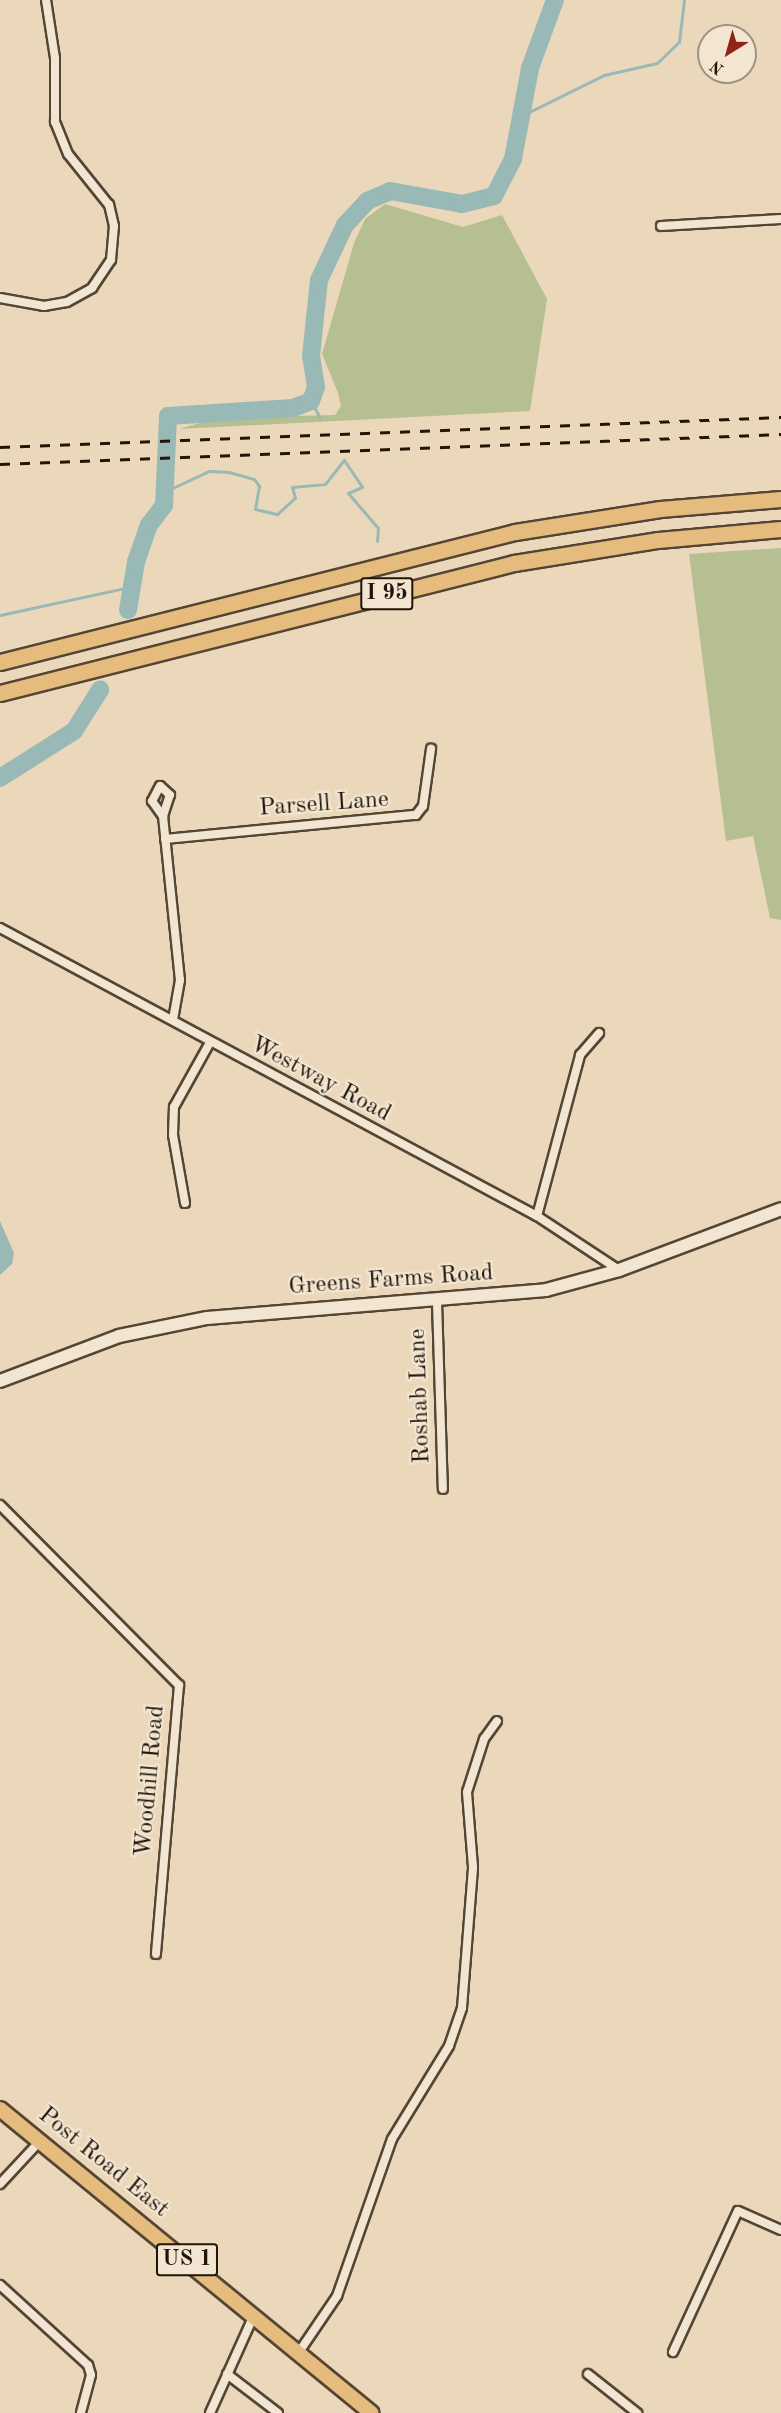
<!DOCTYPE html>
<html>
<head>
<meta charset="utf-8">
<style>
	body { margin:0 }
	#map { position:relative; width:781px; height:2413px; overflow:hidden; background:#ebd8bb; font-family:"Old Standard TT",serif }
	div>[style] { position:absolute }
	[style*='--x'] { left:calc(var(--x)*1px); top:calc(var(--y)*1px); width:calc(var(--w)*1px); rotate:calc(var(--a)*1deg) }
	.green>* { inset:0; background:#b6bf91 }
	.water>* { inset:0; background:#99b9b6 }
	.stream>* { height:3px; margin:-1.5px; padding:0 1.5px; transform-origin:1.5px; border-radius:1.5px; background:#99b9b6 }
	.river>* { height:18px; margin:-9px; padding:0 9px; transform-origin:9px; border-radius:9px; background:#99b9b6 }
	.roads { filter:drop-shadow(2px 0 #544534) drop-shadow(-2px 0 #544534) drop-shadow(0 2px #544534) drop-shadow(0 -2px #544534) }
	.street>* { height:8px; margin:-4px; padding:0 4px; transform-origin:4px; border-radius:4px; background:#f2e6d3 }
	.secondary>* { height:12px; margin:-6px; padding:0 6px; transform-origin:6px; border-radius:6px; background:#f2e6d3 }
	.primary>* { height:14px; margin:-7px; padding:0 7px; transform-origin:7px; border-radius:7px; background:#e6bc7e }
	.highway>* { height:15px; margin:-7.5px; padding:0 7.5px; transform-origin:7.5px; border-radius:7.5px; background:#e6bc7e }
	.rail>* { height:3px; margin-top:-1.5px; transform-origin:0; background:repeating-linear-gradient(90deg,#221407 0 10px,transparent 0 20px) }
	span { translate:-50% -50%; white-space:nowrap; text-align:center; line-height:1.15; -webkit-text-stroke:4.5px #f2e6d3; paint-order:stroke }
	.shield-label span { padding:2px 4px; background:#f2e6d3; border:2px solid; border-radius:4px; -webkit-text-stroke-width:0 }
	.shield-label { font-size:22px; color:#221407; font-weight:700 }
	.street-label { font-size:24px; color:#221407 }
	.north { position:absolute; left:697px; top:24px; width:60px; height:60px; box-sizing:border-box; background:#f2e6d3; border:2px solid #9f9281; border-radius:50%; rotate:217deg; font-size:16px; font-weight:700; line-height:24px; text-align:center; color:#221407 }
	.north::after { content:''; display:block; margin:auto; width:21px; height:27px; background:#8f2418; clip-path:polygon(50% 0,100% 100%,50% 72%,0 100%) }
</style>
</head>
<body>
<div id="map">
	<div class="green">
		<div style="clip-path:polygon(385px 204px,463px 227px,502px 215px,547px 299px,530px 411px,179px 429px,217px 418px,335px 415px,341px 406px,338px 393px,322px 354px,354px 243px,365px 219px)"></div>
		<div style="clip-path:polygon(781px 548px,781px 920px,770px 918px,753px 836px,726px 841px,689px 554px)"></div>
	</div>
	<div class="water">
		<div style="clip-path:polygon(0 1221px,14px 1253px,12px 1264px,0 1275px)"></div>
	</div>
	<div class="stream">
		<div style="--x:523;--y:115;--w:90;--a:-26.3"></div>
		<div style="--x:604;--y:75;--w:54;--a:-12.8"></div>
		<div style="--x:657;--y:63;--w:30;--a:-44"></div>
		<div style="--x:679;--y:42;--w:42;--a:-83.2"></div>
		<div style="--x:311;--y:401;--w:19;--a:62"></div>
		<div style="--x:166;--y:491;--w:47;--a:-24.9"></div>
		<div style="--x:209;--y:471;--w:20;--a:3"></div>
		<div style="--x:229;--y:472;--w:26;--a:16"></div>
		<div style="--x:254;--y:479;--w:9;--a:54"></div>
		<div style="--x:259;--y:486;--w:23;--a:100"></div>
		<div style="--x:255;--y:509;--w:23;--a:13"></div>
		<div style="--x:277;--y:514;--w:24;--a:-42"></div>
		<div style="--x:295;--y:498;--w:11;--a:-105"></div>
		<div style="--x:292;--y:487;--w:33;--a:-5"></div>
		<div style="--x:325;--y:484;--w:31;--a:-52"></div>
		<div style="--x:344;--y:460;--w:32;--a:56"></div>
		<div style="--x:362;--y:487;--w:15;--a:157"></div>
		<div style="--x:348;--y:493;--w:46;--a:49.4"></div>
		<div style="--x:378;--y:528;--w:13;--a:94"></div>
		<div style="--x:0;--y:615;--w:132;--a:-12.2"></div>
	</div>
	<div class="river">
		<div style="--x:128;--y:610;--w:49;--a:-80.5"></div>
		<div style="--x:136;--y:562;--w:39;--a:-71"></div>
		<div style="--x:149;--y:525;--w:25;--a:-53"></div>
		<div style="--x:164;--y:505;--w:89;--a:-87.4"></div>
		<div style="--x:168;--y:416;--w:125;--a:-3.7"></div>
		<div style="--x:293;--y:408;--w:19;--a:-21"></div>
		<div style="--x:311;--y:401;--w:15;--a:-70"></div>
		<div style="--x:316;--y:387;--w:31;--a:-99"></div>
		<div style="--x:311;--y:356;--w:76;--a:-84"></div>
		<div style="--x:319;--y:280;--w:61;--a:-64.7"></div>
		<div style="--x:345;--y:225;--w:33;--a:-47"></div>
		<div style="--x:367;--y:201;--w:25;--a:-23"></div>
		<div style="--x:390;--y:191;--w:73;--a:10.2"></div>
		<div style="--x:462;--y:204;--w:33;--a:-14"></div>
		<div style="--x:494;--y:196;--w:42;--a:-62.8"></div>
		<div style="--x:513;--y:159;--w:93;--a:-79.4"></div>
		<div style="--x:530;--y:68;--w:72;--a:-69.8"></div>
		<div style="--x:0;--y:778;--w:88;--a:-32.4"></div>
		<div style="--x:74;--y:731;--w:49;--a:-57.6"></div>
	</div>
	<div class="roads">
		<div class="street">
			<div style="--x:661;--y:226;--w:120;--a:-3.3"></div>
			<div style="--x:0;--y:298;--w:45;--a:10.3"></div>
			<div style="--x:44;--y:306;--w:23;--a:-10"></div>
			<div style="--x:67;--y:302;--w:29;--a:-29"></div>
			<div style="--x:92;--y:288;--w:34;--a:-56"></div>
			<div style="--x:111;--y:260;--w:34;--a:-85"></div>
			<div style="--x:114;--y:226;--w:22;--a:-103"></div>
			<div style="--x:109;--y:205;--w:65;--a:-128.8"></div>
			<div style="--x:68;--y:154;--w:35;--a:-112"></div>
			<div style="--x:55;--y:122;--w:64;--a:-90"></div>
			<div style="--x:55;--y:58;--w:59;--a:-98.8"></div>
			<div style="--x:163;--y:816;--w:22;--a:-72"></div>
			<div style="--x:170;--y:795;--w:13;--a:-138"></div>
			<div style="--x:160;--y:786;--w:17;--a:118"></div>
			<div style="--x:152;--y:801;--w:19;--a:54"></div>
			<div style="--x:163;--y:816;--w:165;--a:84.1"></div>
			<div style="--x:180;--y:980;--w:40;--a:100"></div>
			<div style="--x:165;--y:839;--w:252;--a:-5.5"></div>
			<div style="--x:416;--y:815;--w:11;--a:-52"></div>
			<div style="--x:423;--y:806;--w:58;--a:-82"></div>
			<div style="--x:0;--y:928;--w:609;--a:28.21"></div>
			<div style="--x:537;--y:1216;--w:98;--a:33.4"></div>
			<div style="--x:185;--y:1203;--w:69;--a:-100"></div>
			<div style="--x:173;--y:1135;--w:28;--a:-88"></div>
			<div style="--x:174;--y:1107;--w:72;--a:-60.9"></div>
			<div style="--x:537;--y:1216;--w:167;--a:-75"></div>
			<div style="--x:580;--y:1055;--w:29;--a:-49"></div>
			<div style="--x:437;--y:1302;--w:187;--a:88.2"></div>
			<div style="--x:0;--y:1505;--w:254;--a:45.2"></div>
			<div style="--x:179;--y:1685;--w:270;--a:94.9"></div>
			<div style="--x:0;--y:2184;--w:59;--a:-47.1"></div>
			<div style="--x:0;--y:2285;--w:119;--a:42.3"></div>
			<div style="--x:88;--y:2365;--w:10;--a:73"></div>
			<div style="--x:91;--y:2375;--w:39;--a:105"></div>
			<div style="--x:299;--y:2352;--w:68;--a:-55.8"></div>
			<div style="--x:337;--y:2296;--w:166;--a:-70.7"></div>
			<div style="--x:392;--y:2139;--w:109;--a:-58.5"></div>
			<div style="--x:449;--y:2046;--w:40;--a:-71.1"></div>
			<div style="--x:462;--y:2008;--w:141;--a:-85.5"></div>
			<div style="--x:473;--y:1867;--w:75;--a:-94.6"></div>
			<div style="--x:467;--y:1792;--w:56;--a:-72.2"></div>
			<div style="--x:484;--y:1739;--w:22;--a:-54"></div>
			<div style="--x:673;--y:2352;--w:155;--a:-65.3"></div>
			<div style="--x:738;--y:2211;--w:47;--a:23.8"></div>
			<div style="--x:227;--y:2374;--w:64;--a:37.4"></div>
			<div style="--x:588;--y:2374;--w:63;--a:38.5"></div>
			<div style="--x:210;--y:2413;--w:107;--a:-65.8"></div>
		</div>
		<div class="secondary">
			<div style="--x:0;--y:1381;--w:127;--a:-20.7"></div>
			<div style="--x:119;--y:1336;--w:90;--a:-11.6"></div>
			<div style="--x:207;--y:1318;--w:340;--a:-4.7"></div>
			<div style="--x:546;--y:1290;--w:76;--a:-15.3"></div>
			<div style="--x:619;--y:1270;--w:173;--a:-20.6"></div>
		</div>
		<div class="primary">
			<div style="--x:0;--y:2109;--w:480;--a:39.3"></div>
		</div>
		<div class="highway">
			<div style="--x:0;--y:662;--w:531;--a:-14.17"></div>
			<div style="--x:515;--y:532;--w:147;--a:-9"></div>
			<div style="--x:660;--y:509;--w:121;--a:-4.7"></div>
			<div style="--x:0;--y:693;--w:530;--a:-14.19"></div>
			<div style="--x:514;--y:563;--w:146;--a:-9.1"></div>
			<div style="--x:658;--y:540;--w:123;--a:-5.1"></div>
		</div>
	</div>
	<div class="rail">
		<div style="--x:0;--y:447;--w:782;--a:-2.2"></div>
		<div style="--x:0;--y:464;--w:782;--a:-2.2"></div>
	</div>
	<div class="shield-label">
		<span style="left:387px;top:594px">I 95</span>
		<span style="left:187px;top:2260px">US 1</span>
	</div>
	<div class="street-label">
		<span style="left:324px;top:805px;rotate:-4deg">Parsell Lane</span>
		<span style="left:320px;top:1080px;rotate:28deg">Westway Road</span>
		<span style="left:391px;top:1281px;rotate:-4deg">Greens Farms Road</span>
		<span style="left:421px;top:1396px;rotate:-92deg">Roshab Lane</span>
		<span style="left:151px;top:1781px;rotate:-85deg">Woodhill Road</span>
		<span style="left:103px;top:2163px;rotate:39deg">Post Road East</span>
	</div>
	<div class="north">N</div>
</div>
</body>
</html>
